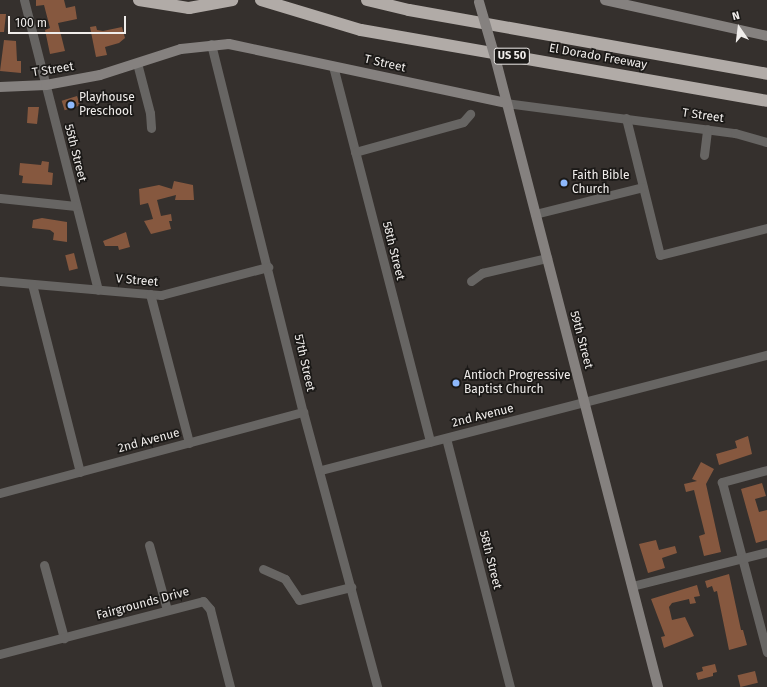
<!DOCTYPE html>
<html>
<head>
<meta charset="utf-8">
<style>
	body { margin:0 }
	#map { position:relative; width:767px; height:687px; overflow:hidden; background:#35302d; font-family:"Fira Sans",sans-serif }
	div>[style] { position:absolute }
	[style*='--x'] { left:calc(var(--x)*1px); top:calc(var(--y)*1px); width:calc(var(--w)*1px); rotate:calc(var(--a)*1deg) }
	.building>* { inset:0; background:#86583f; transform-origin:0 0 }
	.street>* { height:9px; margin:-4.5px; padding:0 4.5px; transform-origin:4.5px; border-radius:4.5px; background:#676563 }
	.secondary>* { height:10px; margin:-5px; padding:0 5px; transform-origin:5px; border-radius:5px; background:#85817f }
	.highway>* { height:12px; margin:-6px; padding:0 6px; transform-origin:6px; border-radius:6px; background:#b1aba7 }
	.secondary-bridge>* { height:10px; margin:-5px; padding:0 5px; transform-origin:5px; border-radius:5px; background:#85817f }
	.dots>* { width:11px; height:11px; translate:-50% -50%; box-sizing:border-box; border:2px solid #1b1917; border-radius:50% }
	span { translate:-50% -50%; white-space:nowrap; text-align:center; line-height:1.15; -webkit-text-stroke:3.5px #1b1917; paint-order:stroke }
	.shield-label span { padding:1px 3px; background:#1b1917; border:1px solid; border-radius:3px; -webkit-text-stroke-width:0 }
	.shield-label { font-size:11px; color:#f0edeb; font-weight:700 }
	.street-label { font-size:12px; color:#f0edeb }
	.poi-label { font-size:12px; color:#f0edeb }
	.left { translate:0 -50%; text-align:left }
	.north { position:absolute; left:719px; top:8px; width:40px; height:40px; -webkit-text-stroke:3px #1b1917; paint-order:stroke; rotate:346deg; font-size:11px; font-weight:700; line-height:16px; text-align:center; color:#f0edeb }
	.north::after { content:''; display:block; margin:auto; width:14px; height:18px; background:#f0edeb; clip-path:polygon(50% 0,100% 100%,50% 72%,0 100%) }
	.scale { position:absolute; left:8px; top:16px; width:118px; height:18px; box-sizing:border-box; border:2px solid #f0edeb; border-top:0; padding-left:5px; font-size:12px; line-height:14px; white-space:nowrap; color:#f0edeb; -webkit-text-stroke:3px #1b1917; paint-order:stroke }
</style>
</head>
<body>
<div id="map">
	<div class="building">
		<div style="clip-path:polygon(36px 0,64px 0,66px 8px,75px 6px,77px 19px,58px 23px,65px 51px,50px 54px,45px 30px,50px 28px,44px 5px,36px 6px)"></div>
		<div style="clip-path:polygon(0 14px,6px 14px,4px 32px,0 32px)"></div>
		<div style="clip-path:polygon(96px 26px,97px 30px,103px 31px,122px 27px,125px 38px,119px 43px,105px 47px,107px 55px,96px 57px,90px 27px)"></div>
		<div style="clip-path:polygon(4px 40px,16px 41px,17px 61px,21px 61px,21px 73px,0 71px)"></div>
		<div style="left:77px;top:96px;width:10px;height:16px;rotate:73deg"></div>
		<div style="clip-path:polygon(28px 107px,39px 107px,37px 124px,27px 123px)"></div>
		<div style="clip-path:polygon(42px 161px,49px 162px,48px 172px,53px 173px,52px 185px,22px 183px,23px 176px,19px 175px,20px 163px,41px 165px)"></div>
		<div style="clip-path:polygon(174px 181px,193px 185px,194px 200px,175px 200px,176px 195px,157px 200px,161px 216px,171px 214px,172px 221px,169px 221px,171px 229px,151px 234px,144px 221px,153px 219px,150px 209px,148px 203px,140px 205px,139px 189px,159px 185px,172px 189px)"></div>
		<div style="clip-path:polygon(42px 218px,67px 222px,67px 242px,53px 240px,54px 233px,50px 230px,32px 228px,33px 220px)"></div>
		<div style="clip-path:polygon(126px 232px,130px 247px,119px 250px,118px 246px,105px 246px,103px 241px)"></div>
		<div style="left:74px;top:253px;width:16px;height:9px;rotate:76deg"></div>
		<div style="clip-path:polygon(748px 436px,752px 454px,719px 465px,716px 454px,737px 448px,735px 441px)"></div>
		<div style="clip-path:polygon(701px 462px,714px 469px,706px 484px,721px 552px,704px 556px,699px 536px,705px 534px,694px 490px,686px 492px,684px 484px,697px 481px,692px 479px)"></div>
		<div style="clip-path:polygon(762px 483px,766px 496px,755px 499px,759px 512px,767px 510px,767px 540px,756px 543px,741px 489px)"></div>
		<div style="clip-path:polygon(656px 540px,659px 550px,675px 546px,677px 553px,662px 558px,665px 568px,648px 573px,639px 544px)"></div>
		<div style="clip-path:polygon(729px 574px,741px 630px,743px 630px,747px 645px,729px 650px,717px 591px,714px 592px,712px 586px,707px 588px,705px 581px)"></div>
		<div style="clip-path:polygon(697px 585px,700px 596px,694px 597px,696px 603px,690px 604px,689px 599px,672px 603px,669px 607px,672px 620px,685px 617px,694px 636px,664px 648px,661px 637px,665px 636px,651px 599px)"></div>
		<div style="clip-path:polygon(715px 664px,717px 672px,713px 673px,713px 676px,698px 680px,696px 673px,703px 671px,702px 667px)"></div>
		<div style="left:755px;top:671px;width:12px;height:18px;rotate:76deg"></div>
	</div>
	<div class="street">
		<div style="--x:24;--y:0;--w:299;--a:75.7"></div>
		<div style="--x:211;--y:44;--w:379;--a:76"></div>
		<div style="--x:303;--y:412;--w:285;--a:74.9"></div>
		<div style="--x:137;--y:63;--w:52;--a:75.4"></div>
		<div style="--x:150;--y:113;--w:15;--a:86"></div>
		<div style="--x:333;--y:66;--w:388;--a:75.5"></div>
		<div style="--x:506;--y:103;--w:231;--a:7.5"></div>
		<div style="--x:735;--y:133;--w:33;--a:16"></div>
		<div style="--x:626;--y:118;--w:141;--a:76.1"></div>
		<div style="--x:660;--y:255;--w:110;--a:-14.2"></div>
		<div style="--x:355;--y:152;--w:112;--a:-15.5"></div>
		<div style="--x:463;--y:122;--w:11;--a:-49"></div>
		<div style="--x:704;--y:155;--w:26;--a:-83"></div>
		<div style="--x:0;--y:198;--w:76;--a:6"></div>
		<div style="--x:535;--y:214;--w:111;--a:-14"></div>
		<div style="--x:0;--y:281;--w:162;--a:5"></div>
		<div style="--x:161;--y:295;--w:111;--a:-14.7"></div>
		<div style="--x:471;--y:281;--w:14;--a:-36"></div>
		<div style="--x:482;--y:273;--w:67;--a:-13"></div>
		<div style="--x:32;--y:284;--w:194;--a:75.7"></div>
		<div style="--x:150;--y:294;--w:154;--a:75.3"></div>
		<div style="--x:446;--y:438;--w:257;--a:75.6"></div>
		<div style="--x:321;--y:470;--w:461;--a:-14.5"></div>
		<div style="--x:767;--y:470;--w:47;--a:165.1"></div>
		<div style="--x:722;--y:482;--w:176;--a:75.2"></div>
		<div style="--x:0;--y:493;--w:314;--a:-15"></div>
		<div style="--x:149;--y:545;--w:67;--a:74.5"></div>
		<div style="--x:44;--y:565;--w:76;--a:74.7"></div>
		<div style="--x:263;--y:569;--w:24;--a:24"></div>
		<div style="--x:285;--y:579;--w:25;--a:56"></div>
		<div style="--x:299;--y:600;--w:54;--a:-14"></div>
		<div style="--x:632;--y:586;--w:139;--a:-14.1"></div>
		<div style="--x:0;--y:654;--w:210;--a:-14.6"></div>
		<div style="--x:203;--y:601;--w:11;--a:49"></div>
		<div style="--x:210;--y:609;--w:81;--a:75.6"></div>
	</div>
	<div class="secondary">
		<div style="--x:605;--y:0;--w:166;--a:12.5"></div>
		<div style="--x:495;--y:57;--w:651;--a:75.49"></div>
		<div style="--x:0;--y:87;--w:46;--a:-2.5"></div>
		<div style="--x:46;--y:85;--w:55;--a:-10.5"></div>
		<div style="--x:100;--y:75;--w:85;--a:-17.8"></div>
		<div style="--x:181;--y:49;--w:48;--a:-5.9"></div>
		<div style="--x:229;--y:44;--w:283;--a:12"></div>
	</div>
	<div class="highway">
		<div style="--x:139;--y:0;--w:51;--a:9.1"></div>
		<div style="--x:189;--y:8;--w:44;--a:-10.5"></div>
		<div style="--x:261;--y:0;--w:104;--a:16.7"></div>
		<div style="--x:361;--y:30;--w:412;--a:9.9"></div>
		<div style="--x:367;--y:0;--w:43;--a:13.4"></div>
		<div style="--x:409;--y:10;--w:364;--a:10.1"></div>
	</div>
	<div class="secondary-bridge">
		<div style="--x:479;--y:2;--w:57;--a:73.8"></div>
	</div>
	<div class="dots">
		<div style="left:71px;top:105px;background:#8eb9fd"></div>
		<div style="left:564px;top:183px;background:#8eb9fd"></div>
		<div style="left:456px;top:383px;background:#8eb9fd"></div>
	</div>
	<div class="shield-label">
		<span style="left:512px;top:56px">US 50</span>
	</div>
	<div class="street-label">
		<span style="left:598px;top:57px;rotate:10deg">El Dorado Freeway</span>
		<span style="left:385px;top:64px;rotate:13deg">T Street</span>
		<span style="left:53px;top:70px;rotate:-9deg">T Street</span>
		<span style="left:703px;top:116px;rotate:8deg">T Street</span>
		<span style="left:75px;top:153px;rotate:76deg">55th Street</span>
		<span style="left:393px;top:251px;rotate:76deg">58th Street</span>
		<span style="left:137px;top:281px;rotate:5deg">V Street</span>
		<span style="left:581px;top:340px;rotate:75deg">59th Street</span>
		<span style="left:304px;top:363px;rotate:77deg">57th Street</span>
		<span style="left:483px;top:416px;rotate:-14deg">2nd Avenue</span>
		<span style="left:149px;top:441px;rotate:-15deg">2nd Avenue</span>
		<span style="left:490px;top:560px;rotate:76deg">58th Street</span>
		<span style="left:143px;top:604px;rotate:-15deg">Fairgrounds Drive</span>
	</div>
	<div class="poi-label">
		<span class="left" style="left:79px;top:105px">Playhouse<br>Preschool</span>
		<span class="left" style="left:572px;top:183px">Faith Bible<br>Church</span>
		<span class="left" style="left:464px;top:383px">Antioch Progressive<br>Baptist Church</span>
	</div>
	<div class="north">N</div>
	<div class="scale">100 m</div>
</div>
</body>
</html>
